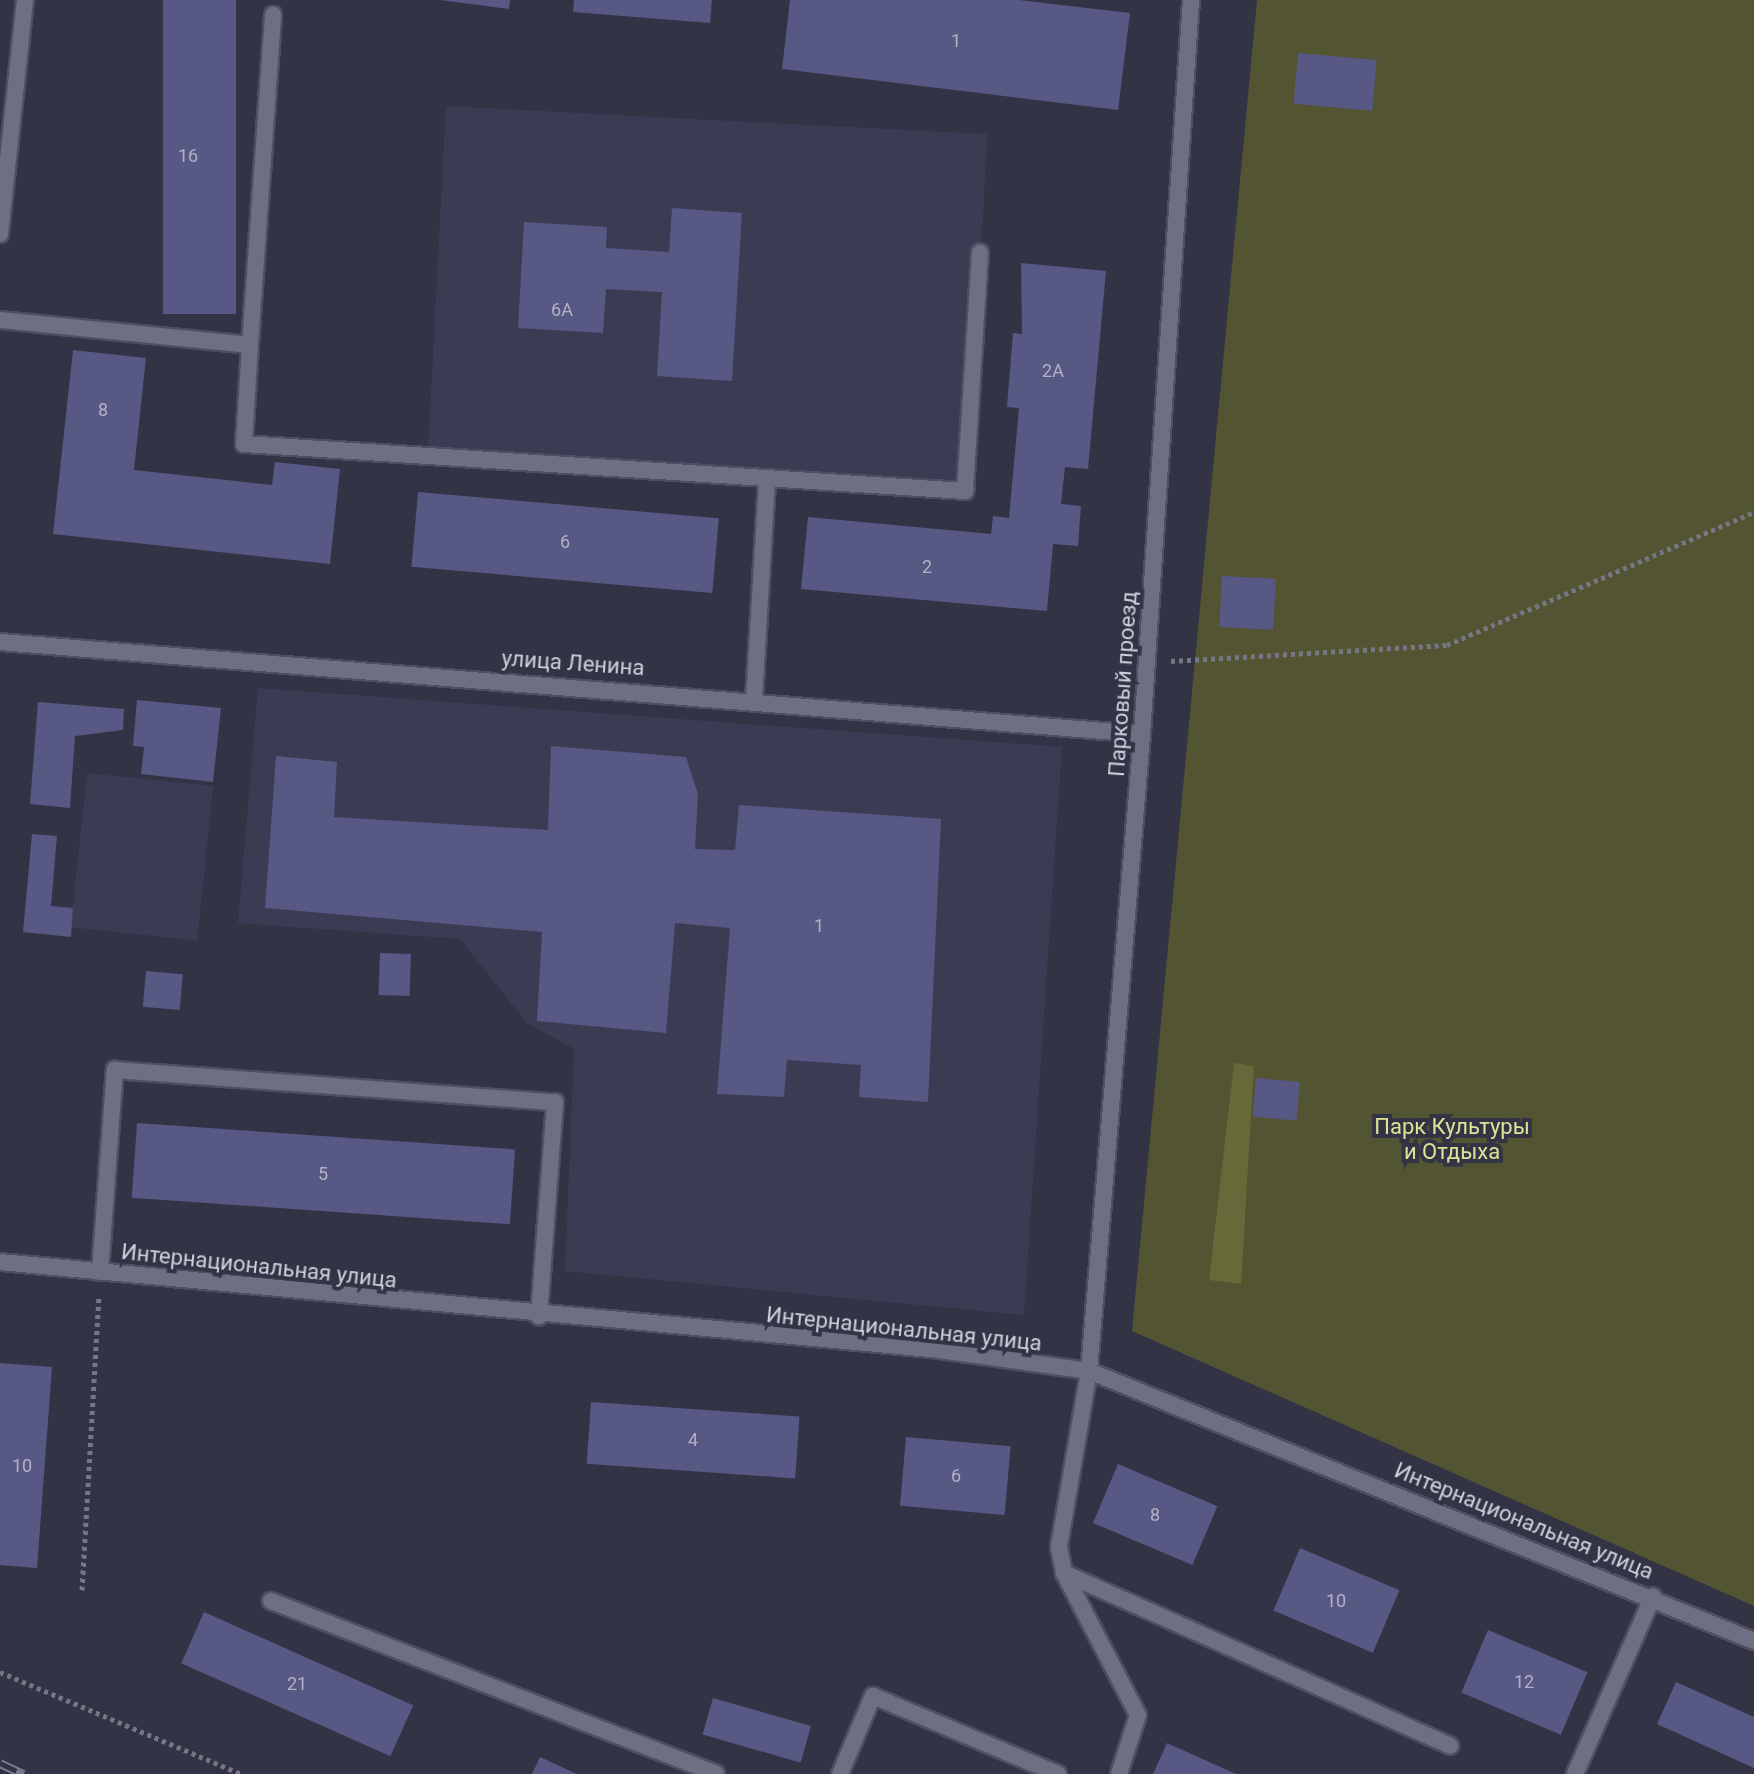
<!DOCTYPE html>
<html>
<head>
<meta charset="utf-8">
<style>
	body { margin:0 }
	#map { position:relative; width:1754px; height:1774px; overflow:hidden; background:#333346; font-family:Roboto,sans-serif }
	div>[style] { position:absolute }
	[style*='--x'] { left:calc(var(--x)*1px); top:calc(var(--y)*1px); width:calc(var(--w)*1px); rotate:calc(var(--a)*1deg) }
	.built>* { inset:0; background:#3b3c54; transform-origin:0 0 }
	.green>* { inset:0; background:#525432 }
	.forest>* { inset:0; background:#676938 }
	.building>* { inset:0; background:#575883; transform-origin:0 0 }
	.path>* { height:5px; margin-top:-2.5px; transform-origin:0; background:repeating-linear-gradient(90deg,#767686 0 4px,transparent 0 8px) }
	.roads { filter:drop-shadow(2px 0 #4f4f61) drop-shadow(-2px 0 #4f4f61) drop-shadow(0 2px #4f4f61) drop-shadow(0 -2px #4f4f61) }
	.service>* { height:16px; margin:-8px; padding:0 8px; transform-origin:8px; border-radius:8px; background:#6d6f83 }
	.minor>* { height:16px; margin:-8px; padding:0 8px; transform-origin:8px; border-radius:8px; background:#6d6f83 }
	.rail>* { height:9px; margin-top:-4.5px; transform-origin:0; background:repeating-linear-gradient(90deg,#333346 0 18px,#7a7b8b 0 36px); box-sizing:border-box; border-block:2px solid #7a7b8b }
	span { translate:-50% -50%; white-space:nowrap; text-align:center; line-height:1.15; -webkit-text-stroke:8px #333346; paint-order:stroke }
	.number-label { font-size:18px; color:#b1b2c6 }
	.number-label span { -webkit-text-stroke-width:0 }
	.street-label { font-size:22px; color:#cfd0dc }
	.park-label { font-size:22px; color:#dee294 }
</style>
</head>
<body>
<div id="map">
	<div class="built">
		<div style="left:446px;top:106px;width:542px;height:356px;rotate:3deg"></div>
		<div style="clip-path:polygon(258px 688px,1062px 747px,1024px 1315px,565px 1271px,574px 1049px,527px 1023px,460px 939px,238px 923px)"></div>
		<div style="left:87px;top:773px;width:127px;height:155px;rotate:6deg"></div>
	</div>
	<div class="green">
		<div style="clip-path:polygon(1257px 0,1754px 0,1754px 1606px,1132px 1331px)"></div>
	</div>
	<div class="forest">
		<div style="clip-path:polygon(1234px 1063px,1254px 1066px,1241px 1284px,1209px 1280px)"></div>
	</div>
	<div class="building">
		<div style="left:163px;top:0;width:73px;height:314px"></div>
		<div style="clip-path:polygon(440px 0,510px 0,509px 9px)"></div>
		<div style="clip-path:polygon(574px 0,712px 0,710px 23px,573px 12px)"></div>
		<div style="clip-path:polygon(790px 0,1019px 0,1130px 13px,1118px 110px,782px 69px)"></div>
		<div style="left:1298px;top:53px;width:79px;height:51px;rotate:5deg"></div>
		<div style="clip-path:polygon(672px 208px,742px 213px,732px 381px,657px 376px,662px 292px,606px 289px,603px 333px,518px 328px,524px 222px,607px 227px,606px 248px,669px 252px)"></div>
		<div style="clip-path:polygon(1021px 263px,1106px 271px,1088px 469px,1065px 467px,1061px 504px,1081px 506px,1078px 546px,1053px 544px,1047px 611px,801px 589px,808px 517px,991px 534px,993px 516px,1009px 518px,1019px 408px,1007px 407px,1013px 333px,1022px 334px)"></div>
		<div style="clip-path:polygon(73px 350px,146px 358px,134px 470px,272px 485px,275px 462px,340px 469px,330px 564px,53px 534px)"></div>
		<div style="left:418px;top:492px;width:302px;height:75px;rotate:5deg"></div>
		<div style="left:1222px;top:576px;width:54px;height:51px;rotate:3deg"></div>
		<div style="clip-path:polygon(137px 700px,221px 708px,213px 782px,141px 774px,144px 747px,133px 746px)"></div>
		<div style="clip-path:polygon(38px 702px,124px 709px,123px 730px,75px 736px,70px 808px,30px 804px)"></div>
		<div style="clip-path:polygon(551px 746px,686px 757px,698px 794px,695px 849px,735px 850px,739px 805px,941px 819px,928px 1102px,859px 1097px,861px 1065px,787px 1060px,784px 1097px,717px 1094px,730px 928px,675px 923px,666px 1033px,537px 1021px,542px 932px,265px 908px,276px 756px,337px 762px,334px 817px,548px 830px)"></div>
		<div style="clip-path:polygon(32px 834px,57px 836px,51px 906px,73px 908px,71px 937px,23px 932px)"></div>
		<div style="left:380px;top:953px;width:31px;height:42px;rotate:2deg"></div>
		<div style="left:146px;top:971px;width:37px;height:36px;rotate:5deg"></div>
		<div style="left:1256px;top:1078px;width:44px;height:39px;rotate:5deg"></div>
		<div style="left:137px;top:1123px;width:379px;height:75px;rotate:4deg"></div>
		<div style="clip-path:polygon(0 1363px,52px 1367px,37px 1568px,0 1565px)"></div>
		<div style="left:591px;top:1402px;width:209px;height:62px;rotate:4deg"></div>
		<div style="left:906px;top:1437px;width:105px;height:69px;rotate:5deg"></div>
		<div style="left:1118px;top:1464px;width:108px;height:64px;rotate:23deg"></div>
		<div style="left:1300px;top:1548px;width:108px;height:68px;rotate:23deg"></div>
		<div style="left:204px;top:1612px;width:229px;height:56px;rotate:24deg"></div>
		<div style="left:1488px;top:1630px;width:108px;height:68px;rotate:23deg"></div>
		<div style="clip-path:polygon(1676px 1682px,1754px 1717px,1754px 1768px,1657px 1724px)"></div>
		<div style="left:713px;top:1698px;width:102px;height:38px;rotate:16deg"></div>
		<div style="clip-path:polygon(1167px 1743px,1236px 1774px,1153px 1774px)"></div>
		<div style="clip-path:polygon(540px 1757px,577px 1774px,532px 1774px)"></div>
	</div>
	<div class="path">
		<div style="--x:1171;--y:661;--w:276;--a:-3.3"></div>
		<div style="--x:1447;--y:645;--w:335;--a:-23.4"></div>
		<div style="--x:82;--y:1590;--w:293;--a:-86.7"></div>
		<div style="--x:0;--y:1672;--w:262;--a:22.9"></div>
	</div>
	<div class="roads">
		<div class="service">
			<div style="--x:0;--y:320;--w:251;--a:5.7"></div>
			<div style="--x:250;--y:345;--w:331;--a:-86"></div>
			<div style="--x:250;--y:345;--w:99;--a:93.5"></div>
			<div style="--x:244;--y:444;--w:723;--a:3.73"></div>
			<div style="--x:965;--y:491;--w:239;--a:-86.4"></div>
			<div style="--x:754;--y:699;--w:221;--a:-86.6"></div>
			<div style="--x:100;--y:1272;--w:203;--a:-85.8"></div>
			<div style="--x:115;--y:1070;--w:441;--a:4.2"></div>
			<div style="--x:555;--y:1102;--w:215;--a:94.3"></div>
			<div style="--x:1089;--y:1371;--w:179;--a:99.7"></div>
			<div style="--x:1059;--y:1547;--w:26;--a:79"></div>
			<div style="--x:1064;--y:1573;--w:160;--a:62.5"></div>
			<div style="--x:1138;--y:1715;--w:62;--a:107.9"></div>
			<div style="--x:1064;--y:1573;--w:423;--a:24.1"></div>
			<div style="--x:271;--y:1601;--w:477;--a:21.2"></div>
			<div style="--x:840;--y:1774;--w:85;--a:-67.1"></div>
			<div style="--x:873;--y:1696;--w:201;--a:22.9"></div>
			<div style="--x:1575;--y:1774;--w:194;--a:-66.3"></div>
		</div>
		<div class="minor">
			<div style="--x:0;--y:234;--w:235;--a:-83.9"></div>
			<div style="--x:0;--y:642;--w:1146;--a:4.61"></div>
			<div style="--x:0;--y:1262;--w:935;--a:5.34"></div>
			<div style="--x:931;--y:1349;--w:160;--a:7.9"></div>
			<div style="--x:1089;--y:1371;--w:718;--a:22.1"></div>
			<div style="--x:1089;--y:1371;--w:639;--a:-85.24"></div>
			<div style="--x:1142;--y:734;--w:736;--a:-86.18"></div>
		</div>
	</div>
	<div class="rail">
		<div style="--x:0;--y:1763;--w:26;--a:25"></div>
	</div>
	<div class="number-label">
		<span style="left:956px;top:41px">1</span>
		<span style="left:188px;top:156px">16</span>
		<span style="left:562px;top:310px">6А</span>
		<span style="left:1053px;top:371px">2А</span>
		<span style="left:103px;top:410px">8</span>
		<span style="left:565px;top:542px">6</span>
		<span style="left:927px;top:567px">2</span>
		<span style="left:819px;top:926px">1</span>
		<span style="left:323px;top:1174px">5</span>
		<span style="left:693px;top:1440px">4</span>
		<span style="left:22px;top:1466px">10</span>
		<span style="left:956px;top:1476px">6</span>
		<span style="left:1155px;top:1515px">8</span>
		<span style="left:1336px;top:1601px">10</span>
		<span style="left:1524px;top:1682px">12</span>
		<span style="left:297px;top:1684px">21</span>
	</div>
	<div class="street-label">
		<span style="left:573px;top:663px;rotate:4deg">улица Ленина</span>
		<span style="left:1123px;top:684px;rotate:-86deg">Парковый проезд</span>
		<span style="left:259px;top:1266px;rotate:6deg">Интернациональная улица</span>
		<span style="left:904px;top:1329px;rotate:6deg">Интернациональная улица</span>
		<span style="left:1524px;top:1521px;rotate:22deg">Интернациональная улица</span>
	</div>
	<div class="park-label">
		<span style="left:1452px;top:1139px">Парк Культуры<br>и Отдыха</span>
	</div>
</div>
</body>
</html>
